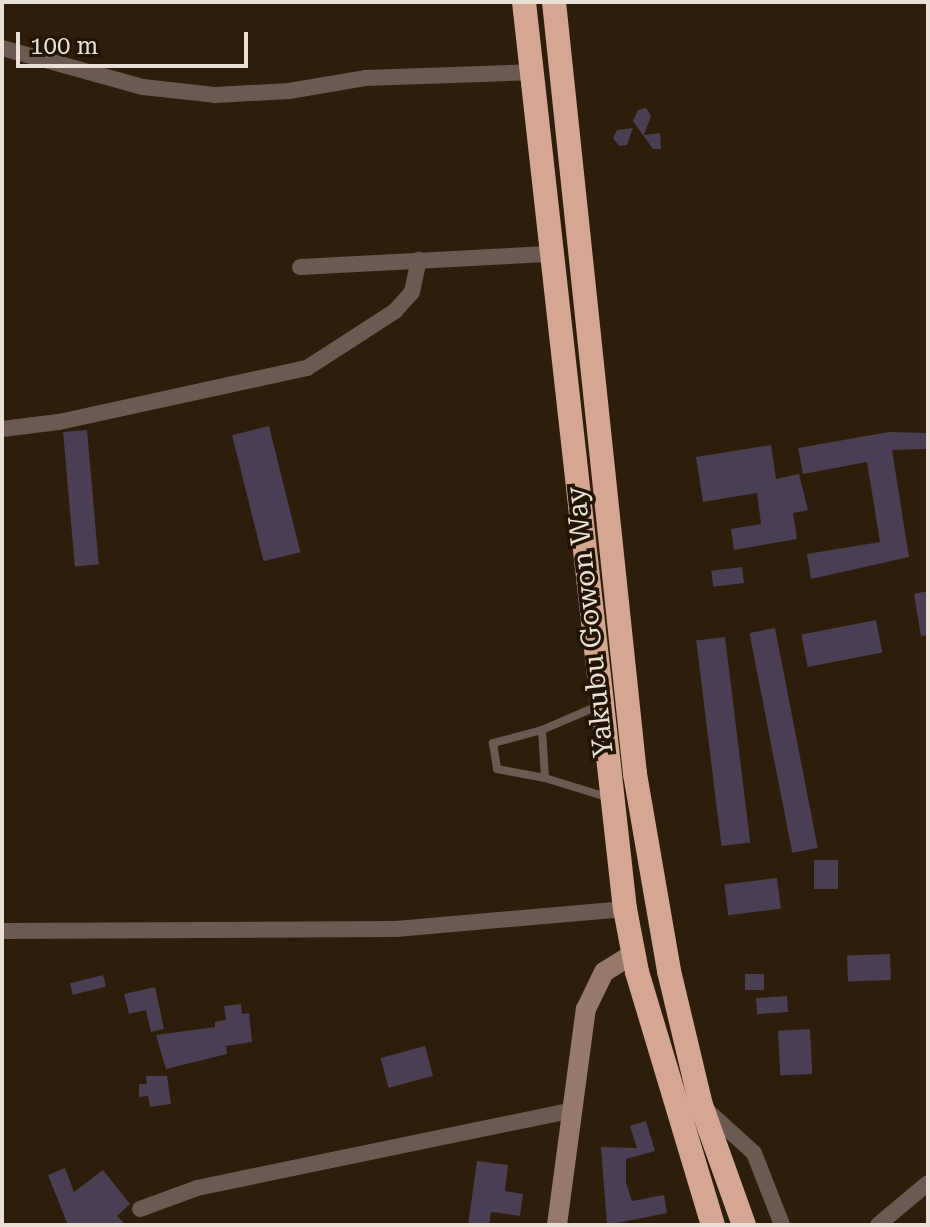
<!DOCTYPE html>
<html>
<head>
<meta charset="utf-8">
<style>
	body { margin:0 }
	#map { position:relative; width:930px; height:1227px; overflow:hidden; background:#2c1e0b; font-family:"Roboto Serif",serif }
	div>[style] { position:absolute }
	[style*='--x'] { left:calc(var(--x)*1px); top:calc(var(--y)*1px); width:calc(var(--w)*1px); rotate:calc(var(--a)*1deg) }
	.building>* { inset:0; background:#4a3e53; transform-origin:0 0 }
	.lane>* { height:8px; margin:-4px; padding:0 4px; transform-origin:4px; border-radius:4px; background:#6c5951 }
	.street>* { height:16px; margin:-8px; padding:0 8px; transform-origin:8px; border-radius:8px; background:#6c5951 }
	.secondary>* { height:20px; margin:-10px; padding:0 10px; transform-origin:10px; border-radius:10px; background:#96796b }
	.highway>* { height:24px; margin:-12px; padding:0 12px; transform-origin:12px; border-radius:12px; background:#d5a792 }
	span { translate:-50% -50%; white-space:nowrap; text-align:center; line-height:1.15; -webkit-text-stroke:7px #221403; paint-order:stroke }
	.street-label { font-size:28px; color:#eae0d5 }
	.frame { position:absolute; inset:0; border:4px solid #eae0d5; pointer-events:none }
	.scale { position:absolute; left:16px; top:32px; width:232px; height:36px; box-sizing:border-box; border:4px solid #eae0d5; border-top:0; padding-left:10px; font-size:24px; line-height:28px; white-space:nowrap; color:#eae0d5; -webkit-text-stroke:6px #221403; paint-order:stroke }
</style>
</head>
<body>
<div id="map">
	<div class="building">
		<div style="clip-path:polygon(646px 108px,651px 116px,644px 135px,660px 133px,661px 149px,653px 149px,633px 121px,638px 110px)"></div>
		<div style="clip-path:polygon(633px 128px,627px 145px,619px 146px,613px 138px,617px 130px)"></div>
		<div style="left:269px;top:426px;width:130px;height:38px;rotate:76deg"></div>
		<div style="left:87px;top:430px;width:135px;height:24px;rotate:85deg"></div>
		<div style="clip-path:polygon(889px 432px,928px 433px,928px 449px,892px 450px,909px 557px,811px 579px,807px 554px,880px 542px,867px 462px,803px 474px,798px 448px)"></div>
		<div style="clip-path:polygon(771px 445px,776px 479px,799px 474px,808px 510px,793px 513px,797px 539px,734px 550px,731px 529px,761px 524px,757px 493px,703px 502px,696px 457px)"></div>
		<div style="left:742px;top:567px;width:16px;height:31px;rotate:83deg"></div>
		<div style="clip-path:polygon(928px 591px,928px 635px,921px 636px,914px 594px)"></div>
		<div style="left:876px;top:620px;width:33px;height:76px;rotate:79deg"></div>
		<div style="left:775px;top:628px;width:224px;height:26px;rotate:79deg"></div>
		<div style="left:725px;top:637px;width:207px;height:29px;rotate:83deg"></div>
		<div style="left:814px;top:860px;width:24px;height:29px"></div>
		<div style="left:777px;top:878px;width:31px;height:53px;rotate:83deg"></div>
		<div style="left:890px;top:954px;width:26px;height:43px;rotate:88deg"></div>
		<div style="left:745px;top:974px;width:19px;height:16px"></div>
		<div style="left:103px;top:975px;width:12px;height:34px;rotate:76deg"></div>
		<div style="clip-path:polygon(155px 987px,164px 1029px,151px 1032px,146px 1010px,129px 1014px,124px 994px)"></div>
		<div style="left:787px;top:996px;width:16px;height:31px;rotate:86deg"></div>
		<div style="clip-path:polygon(241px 1004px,242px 1014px,249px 1013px,252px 1042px,226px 1046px,227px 1054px,166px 1069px,156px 1035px,215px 1027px,215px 1022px,226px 1020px,224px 1006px)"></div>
		<div style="left:810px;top:1029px;width:45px;height:32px;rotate:87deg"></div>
		<div style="left:425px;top:1046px;width:31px;height:46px;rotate:75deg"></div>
		<div style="clip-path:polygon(146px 1076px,167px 1076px,171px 1104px,150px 1107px,148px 1096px,139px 1097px,139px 1084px,147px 1084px)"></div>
		<div style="clip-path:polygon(646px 1121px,655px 1151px,626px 1159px,626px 1183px,632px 1201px,664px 1195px,667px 1213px,607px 1225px,601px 1147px,637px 1148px,630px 1126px)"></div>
		<div style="clip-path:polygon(477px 1161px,508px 1165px,505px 1191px,523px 1194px,520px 1216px,491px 1212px,489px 1225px,468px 1225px)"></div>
		<div style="clip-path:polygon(65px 1168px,74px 1192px,103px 1170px,130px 1204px,117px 1216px,126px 1225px,68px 1225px,48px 1175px)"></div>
	</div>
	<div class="lane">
		<div style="--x:600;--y:705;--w:63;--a:156.7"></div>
		<div style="--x:542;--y:730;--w:48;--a:86.4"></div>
		<div style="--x:545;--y:778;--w:68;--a:17.1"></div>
		<div style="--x:542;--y:730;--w:51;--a:165.1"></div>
		<div style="--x:493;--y:743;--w:26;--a:81"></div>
		<div style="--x:497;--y:769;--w:49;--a:10.6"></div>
	</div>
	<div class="street">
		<div style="--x:2;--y:48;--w:146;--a:15.5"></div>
		<div style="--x:143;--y:87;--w:72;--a:6.3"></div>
		<div style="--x:215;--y:95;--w:74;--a:-3.1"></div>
		<div style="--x:289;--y:91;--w:77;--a:-9.7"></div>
		<div style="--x:365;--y:78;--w:168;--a:-2"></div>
		<div style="--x:300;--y:267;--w:252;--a:-3"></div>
		<div style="--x:2;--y:429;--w:57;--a:-7"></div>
		<div style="--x:59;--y:422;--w:254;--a:-12.3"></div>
		<div style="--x:307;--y:368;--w:105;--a:-32.9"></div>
		<div style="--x:395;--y:311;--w:25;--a:-48"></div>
		<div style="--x:412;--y:292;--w:33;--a:-78"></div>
		<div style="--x:2;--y:931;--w:394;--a:-0.3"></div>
		<div style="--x:396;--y:929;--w:230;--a:-5"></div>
		<div style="--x:702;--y:1106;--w:70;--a:42.1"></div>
		<div style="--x:754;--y:1153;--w:77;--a:68.7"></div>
		<div style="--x:140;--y:1209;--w:61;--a:-20.2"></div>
		<div style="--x:197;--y:1188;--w:383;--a:-11.7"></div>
		<div style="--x:878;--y:1225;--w:65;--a:-40"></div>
	</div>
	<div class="secondary">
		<div style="--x:557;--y:1225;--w:218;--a:-82.4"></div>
		<div style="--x:586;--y:1009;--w:41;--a:-64.1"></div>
		<div style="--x:604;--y:972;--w:34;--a:-32"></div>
	</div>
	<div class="highway">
		<div style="--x:524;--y:2;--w:913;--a:83.65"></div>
		<div style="--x:625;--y:909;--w:64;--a:79.2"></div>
		<div style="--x:637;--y:972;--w:264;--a:73.3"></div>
		<div style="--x:554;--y:2;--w:776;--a:84.01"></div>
		<div style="--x:635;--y:774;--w:200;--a:80.2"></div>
		<div style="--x:669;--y:971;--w:138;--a:76.6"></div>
		<div style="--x:701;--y:1105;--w:127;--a:70.3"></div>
	</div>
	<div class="street-label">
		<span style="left:590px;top:622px;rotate:-96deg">Yakubu Gowon Way</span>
	</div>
	<div class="frame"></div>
	<div class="scale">100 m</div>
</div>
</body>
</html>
